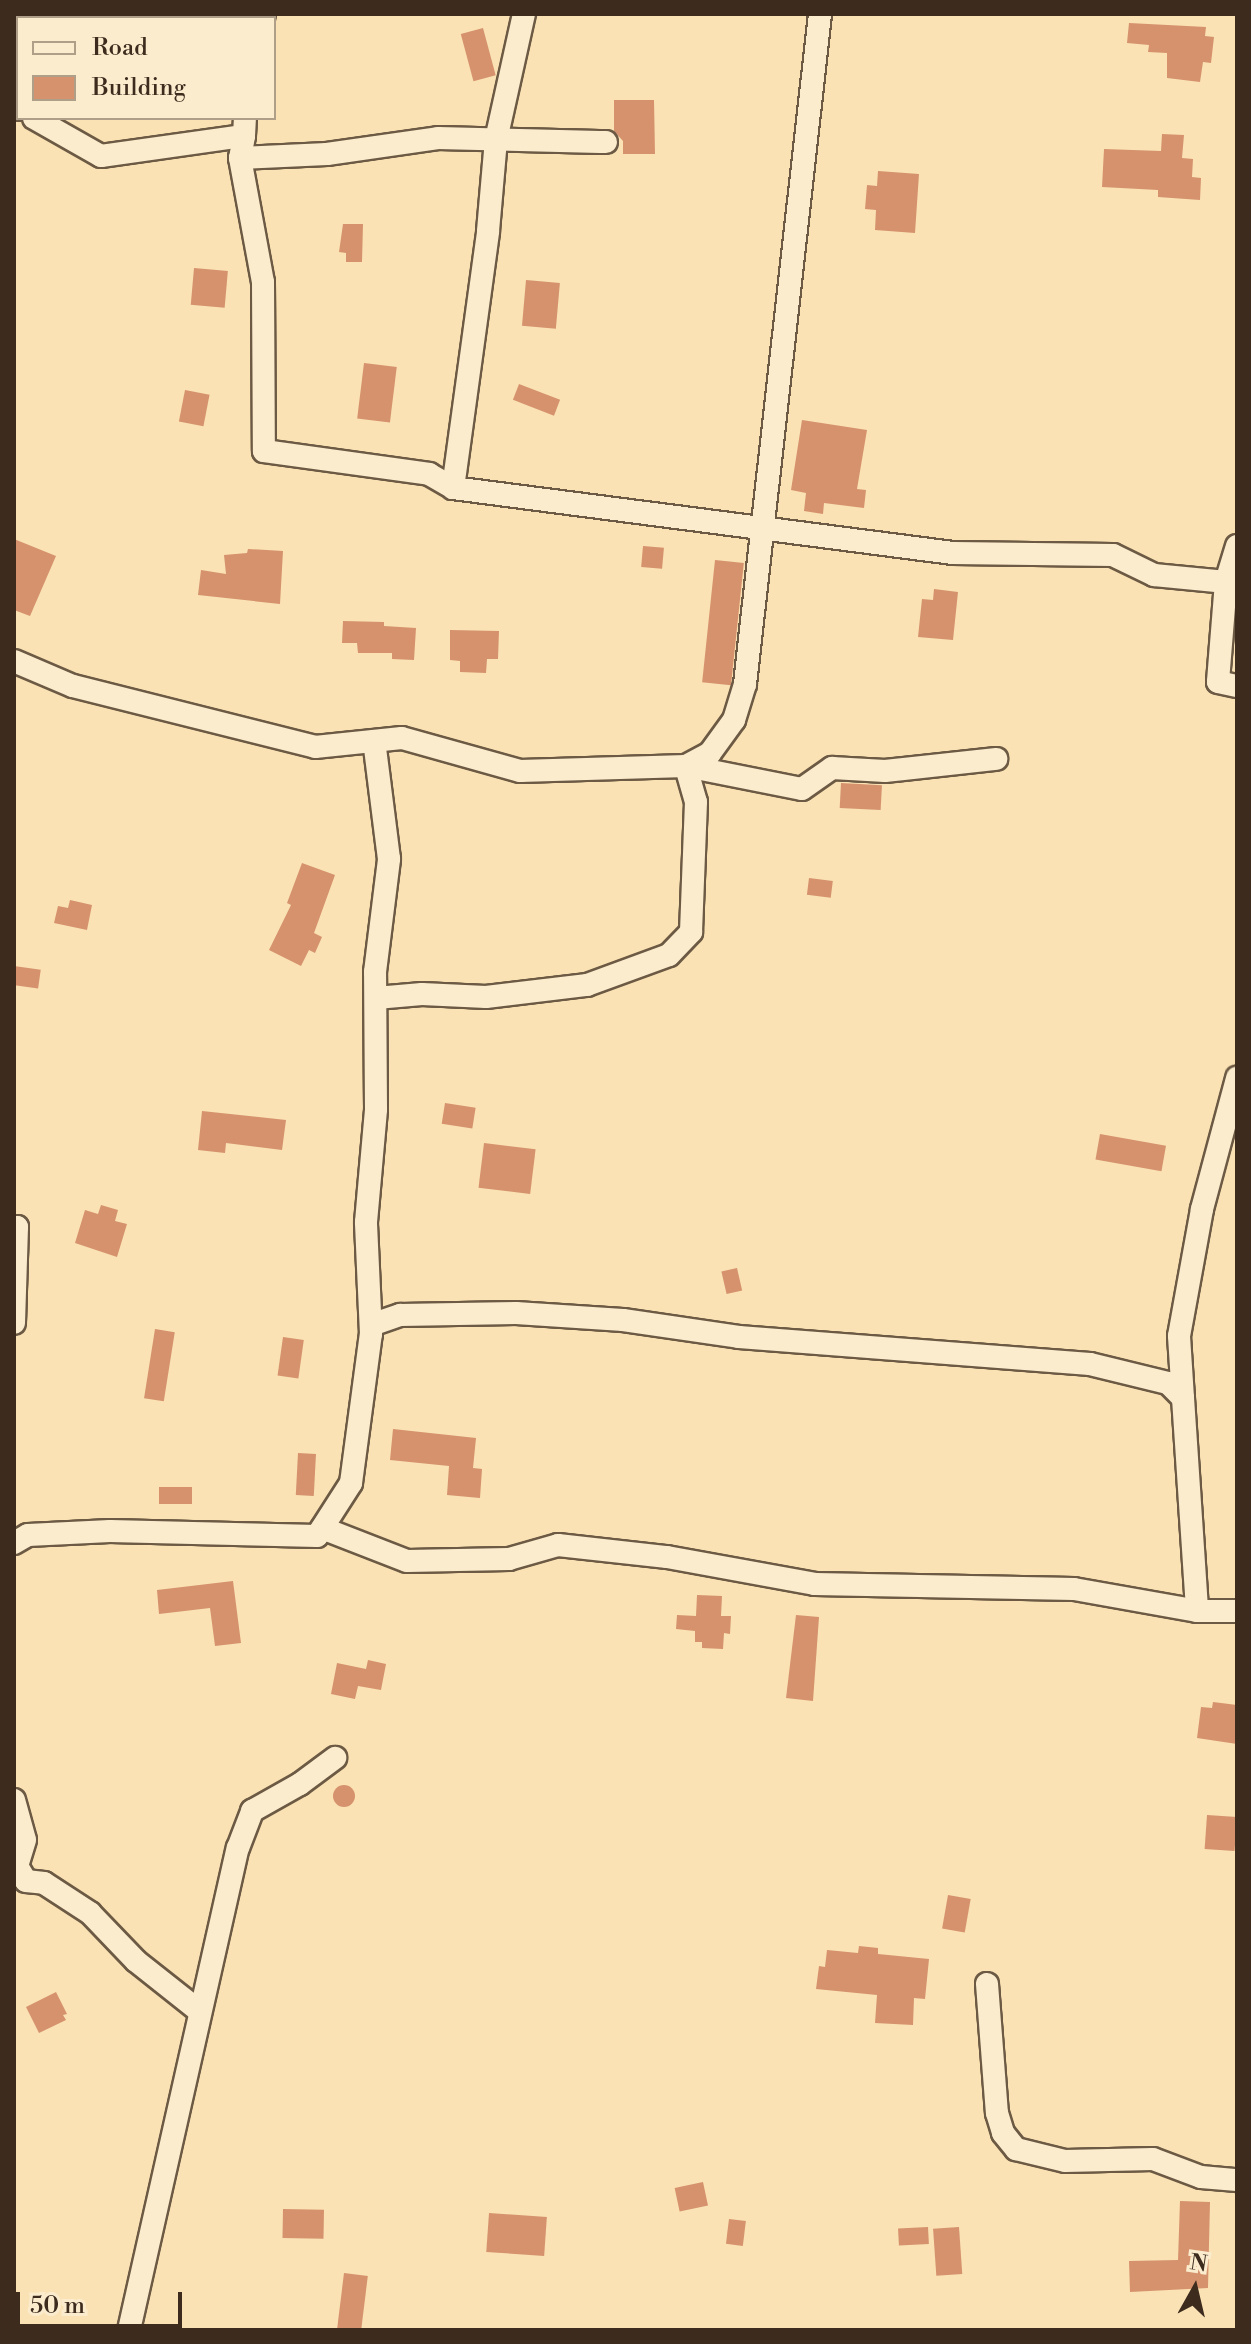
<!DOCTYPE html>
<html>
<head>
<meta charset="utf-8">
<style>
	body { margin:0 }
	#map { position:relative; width:1251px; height:2344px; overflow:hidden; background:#fae2b4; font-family:"Libre Bodoni",serif }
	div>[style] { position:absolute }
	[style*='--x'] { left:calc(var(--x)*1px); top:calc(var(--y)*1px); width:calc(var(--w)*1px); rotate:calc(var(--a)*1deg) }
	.building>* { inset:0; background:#d5926d; transform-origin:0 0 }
	.round { border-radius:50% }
	.roads { filter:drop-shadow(2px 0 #6c5a44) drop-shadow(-2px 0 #6c5a44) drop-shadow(0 2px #6c5a44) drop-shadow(0 -2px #6c5a44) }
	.street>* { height:22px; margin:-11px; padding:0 11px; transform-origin:11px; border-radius:11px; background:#fcecce }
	span { translate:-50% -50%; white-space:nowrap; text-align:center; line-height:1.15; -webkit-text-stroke:6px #fcecce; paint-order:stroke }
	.frame { position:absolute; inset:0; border:16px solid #3d2c1e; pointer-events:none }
	.legend { position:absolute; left:16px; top:16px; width:260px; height:104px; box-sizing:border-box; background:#fcecce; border:2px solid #b09f88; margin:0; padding:10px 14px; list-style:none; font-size:24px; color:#3d2c1e }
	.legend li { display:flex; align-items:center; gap:16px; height:40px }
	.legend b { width:40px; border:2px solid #b09f88 }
	.north { position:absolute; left:1155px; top:2248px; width:80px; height:80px; -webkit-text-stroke:6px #fcecce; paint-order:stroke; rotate:8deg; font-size:22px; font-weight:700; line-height:32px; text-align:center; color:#3d2c1e }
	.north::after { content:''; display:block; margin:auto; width:28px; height:36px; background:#3d2c1e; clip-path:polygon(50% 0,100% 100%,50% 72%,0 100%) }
	.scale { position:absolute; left:16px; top:2292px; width:166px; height:36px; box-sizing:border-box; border:4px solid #3d2c1e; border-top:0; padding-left:10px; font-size:24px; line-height:28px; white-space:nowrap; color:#3d2c1e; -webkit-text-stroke:6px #fcecce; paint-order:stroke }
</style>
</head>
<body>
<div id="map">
	<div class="building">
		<div style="clip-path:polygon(1129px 23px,1206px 27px,1205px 36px,1214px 37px,1211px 63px,1203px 62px,1200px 82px,1167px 78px,1167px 53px,1148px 52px,1149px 45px,1127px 43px)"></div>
		<div style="left:483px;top:28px;width:49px;height:23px;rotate:75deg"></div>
		<div style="clip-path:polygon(614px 100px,654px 100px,655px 154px,623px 154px,623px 141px,614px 131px)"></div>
		<div style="clip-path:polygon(1162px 134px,1184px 135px,1182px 158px,1193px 159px,1192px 177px,1201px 178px,1200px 200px,1158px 197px,1158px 190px,1102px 187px,1104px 149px,1161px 151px)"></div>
		<div style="clip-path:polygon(878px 171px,919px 174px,915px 233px,875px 230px,876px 210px,865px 209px,867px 185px,877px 186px)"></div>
		<div style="clip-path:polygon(343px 224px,363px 224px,362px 262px,346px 262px,346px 253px,339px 252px)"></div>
		<div style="left:194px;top:268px;width:34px;height:37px;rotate:5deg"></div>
		<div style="left:526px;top:280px;width:34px;height:46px;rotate:5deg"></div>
		<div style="left:364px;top:363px;width:33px;height:56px;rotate:7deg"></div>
		<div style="left:519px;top:384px;width:44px;height:17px;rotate:21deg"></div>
		<div style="left:185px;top:390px;width:25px;height:32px;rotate:11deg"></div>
		<div style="clip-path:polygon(802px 420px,867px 430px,857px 489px,866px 490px,864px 508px,824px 503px,823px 514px,804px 511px,806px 493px,791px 490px)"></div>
		<div style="clip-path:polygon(14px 539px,56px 556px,30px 616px,14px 610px)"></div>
		<div style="left:643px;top:546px;width:21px;height:21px;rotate:5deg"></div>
		<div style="clip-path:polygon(248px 549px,283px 551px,280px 604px,198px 595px,201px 570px,226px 574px,224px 555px,247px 553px)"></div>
		<div style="left:715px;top:560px;width:29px;height:123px;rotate:6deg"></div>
		<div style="clip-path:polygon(934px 589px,958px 592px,953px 640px,918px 637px,922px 599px,933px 600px)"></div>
		<div style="clip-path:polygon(343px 621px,384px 622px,384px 626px,416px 628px,414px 660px,392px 659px,392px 653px,358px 653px,357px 643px,342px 643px)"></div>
		<div style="clip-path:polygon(450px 630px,499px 631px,498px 659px,487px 659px,486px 673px,460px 672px,460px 661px,450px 660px)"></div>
		<div style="left:841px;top:783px;width:41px;height:25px;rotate:3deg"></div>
		<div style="clip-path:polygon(302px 863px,335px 875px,314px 933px,322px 937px,315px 953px,309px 950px,301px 966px,269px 950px,291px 905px,287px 903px)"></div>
		<div style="left:809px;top:878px;width:24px;height:17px;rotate:7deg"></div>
		<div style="clip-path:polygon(70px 900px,92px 905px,87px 930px,54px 923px,58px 906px,68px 908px)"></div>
		<div style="left:14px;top:966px;width:27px;height:19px;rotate:8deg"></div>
		<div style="left:445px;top:1103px;width:31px;height:21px;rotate:9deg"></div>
		<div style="clip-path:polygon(202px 1111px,286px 1120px,282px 1150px,226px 1143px,225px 1153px,198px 1150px)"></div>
		<div style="left:1100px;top:1134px;width:67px;height:26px;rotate:10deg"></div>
		<div style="left:484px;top:1143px;width:52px;height:45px;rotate:7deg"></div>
		<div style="clip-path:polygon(101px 1205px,118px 1210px,115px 1221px,127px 1224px,117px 1257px,75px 1243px,85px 1210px,98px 1214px)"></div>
		<div style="left:737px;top:1268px;width:23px;height:16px;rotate:77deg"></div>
		<div style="left:155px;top:1329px;width:20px;height:70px;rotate:9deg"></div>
		<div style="left:283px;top:1337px;width:21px;height:39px;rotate:8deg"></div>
		<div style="clip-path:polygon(393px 1429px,476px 1438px,473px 1468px,482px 1469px,480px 1498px,447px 1495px,449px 1466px,390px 1460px)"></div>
		<div style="left:298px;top:1453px;width:18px;height:42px;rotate:3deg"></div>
		<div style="left:159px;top:1487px;width:33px;height:17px"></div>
		<div style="clip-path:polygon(233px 1581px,241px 1643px,215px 1646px,210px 1608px,159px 1614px,157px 1590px)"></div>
		<div style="clip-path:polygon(697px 1595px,722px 1596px,721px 1616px,731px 1616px,730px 1634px,724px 1633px,723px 1649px,702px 1648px,702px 1642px,695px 1642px,695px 1631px,676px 1629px,677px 1615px,696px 1616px)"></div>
		<div style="clip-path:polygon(796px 1615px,819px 1617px,813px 1701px,786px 1698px)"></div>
		<div style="clip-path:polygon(368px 1660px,386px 1664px,381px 1690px,358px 1686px,355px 1699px,331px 1694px,337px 1663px,366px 1669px)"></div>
		<div style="clip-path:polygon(1213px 1702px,1237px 1705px,1237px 1744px,1197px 1738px,1201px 1707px,1212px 1708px)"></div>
		<div class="round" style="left:333px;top:1785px;width:22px;height:22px"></div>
		<div style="left:1207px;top:1815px;width:30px;height:34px;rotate:4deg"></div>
		<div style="left:948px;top:1895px;width:23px;height:34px;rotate:10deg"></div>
		<div style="clip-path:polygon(859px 1946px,878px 1948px,878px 1954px,929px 1959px,925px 1999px,914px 1998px,913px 2025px,875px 2023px,877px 1995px,816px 1989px,819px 1966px,825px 1967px,827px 1950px,858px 1953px)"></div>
		<div style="clip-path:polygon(56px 1992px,67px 2014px,63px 2015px,66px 2020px,39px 2033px,26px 2007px)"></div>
		<div style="left:703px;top:2182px;width:24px;height:29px;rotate:78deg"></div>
		<div style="clip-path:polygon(1180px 2201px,1210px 2202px,1208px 2288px,1130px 2292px,1129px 2261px,1178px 2260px)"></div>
		<div style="left:283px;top:2209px;width:41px;height:29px;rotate:1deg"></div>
		<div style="left:489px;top:2213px;width:58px;height:39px;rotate:4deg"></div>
		<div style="left:729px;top:2219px;width:17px;height:25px;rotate:7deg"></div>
		<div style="left:928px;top:2227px;width:17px;height:30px;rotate:87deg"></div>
		<div style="left:959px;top:2227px;width:47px;height:26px;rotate:86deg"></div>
		<div style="left:344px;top:2273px;width:24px;height:57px;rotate:7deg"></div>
	</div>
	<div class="roads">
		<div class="street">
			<div style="--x:20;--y:18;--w:4;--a:-90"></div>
			<div style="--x:263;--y:18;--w:4;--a:-76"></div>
			<div style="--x:14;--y:91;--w:51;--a:-85.5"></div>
			<div style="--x:14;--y:106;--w:5;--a:37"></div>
			<div style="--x:34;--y:118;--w:77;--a:29.6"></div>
			<div style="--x:101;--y:156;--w:144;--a:-8"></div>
			<div style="--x:244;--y:136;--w:18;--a:-87"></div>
			<div style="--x:244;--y:136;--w:22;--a:100"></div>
			<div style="--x:240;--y:158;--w:87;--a:-2.6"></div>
			<div style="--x:327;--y:154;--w:112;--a:-8.2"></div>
			<div style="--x:438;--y:138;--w:168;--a:1.4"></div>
			<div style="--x:240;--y:158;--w:126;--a:79.5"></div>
			<div style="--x:263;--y:282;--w:169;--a:89.7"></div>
			<div style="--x:264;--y:451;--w:167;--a:7.9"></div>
			<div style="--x:429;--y:474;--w:28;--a:30"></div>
			<div style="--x:453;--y:488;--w:504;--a:7.41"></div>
			<div style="--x:953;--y:553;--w:160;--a:0.7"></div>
			<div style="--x:1113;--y:555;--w:46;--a:26"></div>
			<div style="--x:1154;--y:575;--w:83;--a:5.5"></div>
			<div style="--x:453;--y:488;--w:259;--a:-82.2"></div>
			<div style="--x:488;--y:231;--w:91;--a:-85"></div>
			<div style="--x:496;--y:140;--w:129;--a:-77.5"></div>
			<div style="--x:1237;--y:546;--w:38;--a:107"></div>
			<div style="--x:1226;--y:582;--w:100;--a:94.6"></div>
			<div style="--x:1218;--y:682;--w:19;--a:12"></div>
			<div style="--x:14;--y:661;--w:64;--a:23"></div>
			<div style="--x:73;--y:686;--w:250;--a:14.1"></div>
			<div style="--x:315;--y:747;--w:87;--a:-5.9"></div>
			<div style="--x:402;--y:738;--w:123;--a:15.6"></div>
			<div style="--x:520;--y:771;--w:166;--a:-1.7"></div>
			<div style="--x:686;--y:766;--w:118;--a:11.2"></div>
			<div style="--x:802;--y:789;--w:37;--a:-35"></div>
			<div style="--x:832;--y:768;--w:53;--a:3.2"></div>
			<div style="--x:885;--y:771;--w:112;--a:-6.2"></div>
			<div style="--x:376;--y:998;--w:46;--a:-5"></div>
			<div style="--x:422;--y:994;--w:64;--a:2.7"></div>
			<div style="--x:486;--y:997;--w:102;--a:-6.8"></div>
			<div style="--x:587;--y:985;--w:87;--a:-20.1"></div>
			<div style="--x:669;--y:955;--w:32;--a:-46"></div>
			<div style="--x:691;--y:932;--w:130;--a:-87.8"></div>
			<div style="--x:696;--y:802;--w:37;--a:-106"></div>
			<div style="--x:686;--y:766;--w:27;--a:-28"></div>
			<div style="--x:710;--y:753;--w:41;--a:-54"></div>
			<div style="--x:734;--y:720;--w:38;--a:-73"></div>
			<div style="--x:745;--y:684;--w:674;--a:-83.61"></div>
			<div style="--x:14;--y:1227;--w:3;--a:0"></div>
			<div style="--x:17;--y:1227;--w:96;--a:91.8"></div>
			<div style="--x:371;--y:1325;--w:31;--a:-19"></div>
			<div style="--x:400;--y:1315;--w:116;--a:-1"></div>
			<div style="--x:516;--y:1313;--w:107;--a:3.7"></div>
			<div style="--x:623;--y:1320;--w:117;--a:8.3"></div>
			<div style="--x:739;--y:1337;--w:352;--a:4.4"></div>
			<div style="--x:1090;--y:1364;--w:80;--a:13.7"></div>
			<div style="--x:1168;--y:1383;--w:21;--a:45"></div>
			<div style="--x:1183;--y:1398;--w:213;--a:86.2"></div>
			<div style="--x:1183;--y:1398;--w:62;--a:-93.7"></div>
			<div style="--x:1179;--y:1336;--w:129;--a:-79.7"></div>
			<div style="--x:1202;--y:1209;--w:136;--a:-75"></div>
			<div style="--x:322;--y:1528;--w:91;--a:21.2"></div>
			<div style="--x:407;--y:1561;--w:102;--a:-1.1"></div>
			<div style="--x:509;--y:1559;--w:51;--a:-15.9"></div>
			<div style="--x:558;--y:1545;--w:110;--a:6.3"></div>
			<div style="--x:667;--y:1557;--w:150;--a:10.3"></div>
			<div style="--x:815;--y:1584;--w:259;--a:1.1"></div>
			<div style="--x:1074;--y:1589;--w:125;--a:10.1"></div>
			<div style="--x:1197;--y:1611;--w:40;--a:0"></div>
			<div style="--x:14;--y:1543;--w:16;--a:-30"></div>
			<div style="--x:28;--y:1535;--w:82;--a:-2.8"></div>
			<div style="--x:110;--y:1531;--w:207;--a:1.4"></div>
			<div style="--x:317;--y:1536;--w:63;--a:-57.3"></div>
			<div style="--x:351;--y:1483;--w:150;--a:-82.4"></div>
			<div style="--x:371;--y:1334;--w:112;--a:-92.6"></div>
			<div style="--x:366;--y:1222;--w:113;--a:-84.9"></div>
			<div style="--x:376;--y:1109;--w:137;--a:-90.4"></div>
			<div style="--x:375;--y:972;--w:114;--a:-82.9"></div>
			<div style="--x:389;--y:859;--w:119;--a:-97.2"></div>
			<div style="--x:14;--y:1800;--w:41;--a:74.6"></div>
			<div style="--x:25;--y:1840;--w:27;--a:107"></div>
			<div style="--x:17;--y:1866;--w:17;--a:59"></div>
			<div style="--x:26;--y:1881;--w:18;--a:6"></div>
			<div style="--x:44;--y:1883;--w:55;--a:33.1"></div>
			<div style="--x:90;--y:1913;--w:66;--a:46.2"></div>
			<div style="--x:136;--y:1961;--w:80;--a:38.4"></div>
			<div style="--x:987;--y:1984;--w:129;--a:85.6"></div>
			<div style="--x:997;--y:2113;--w:21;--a:73"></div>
			<div style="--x:1003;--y:2133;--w:21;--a:51"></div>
			<div style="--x:1016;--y:2149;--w:50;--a:13.8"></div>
			<div style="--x:1065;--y:2161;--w:88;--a:-1.3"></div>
			<div style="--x:1153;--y:2159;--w:51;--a:20.6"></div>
			<div style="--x:1201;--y:2177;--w:36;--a:5"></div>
			<div style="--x:129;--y:2330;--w:494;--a:-77.3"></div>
			<div style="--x:238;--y:1848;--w:40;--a:-69"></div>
			<div style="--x:252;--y:1811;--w:55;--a:-29.4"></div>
			<div style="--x:300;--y:1784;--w:44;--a:-36.6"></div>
		</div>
	</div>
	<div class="frame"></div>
	<ul class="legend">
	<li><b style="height:10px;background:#fcecce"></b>Road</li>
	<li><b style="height:22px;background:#d5926d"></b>Building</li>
	</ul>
	<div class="north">N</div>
	<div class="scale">50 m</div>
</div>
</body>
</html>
